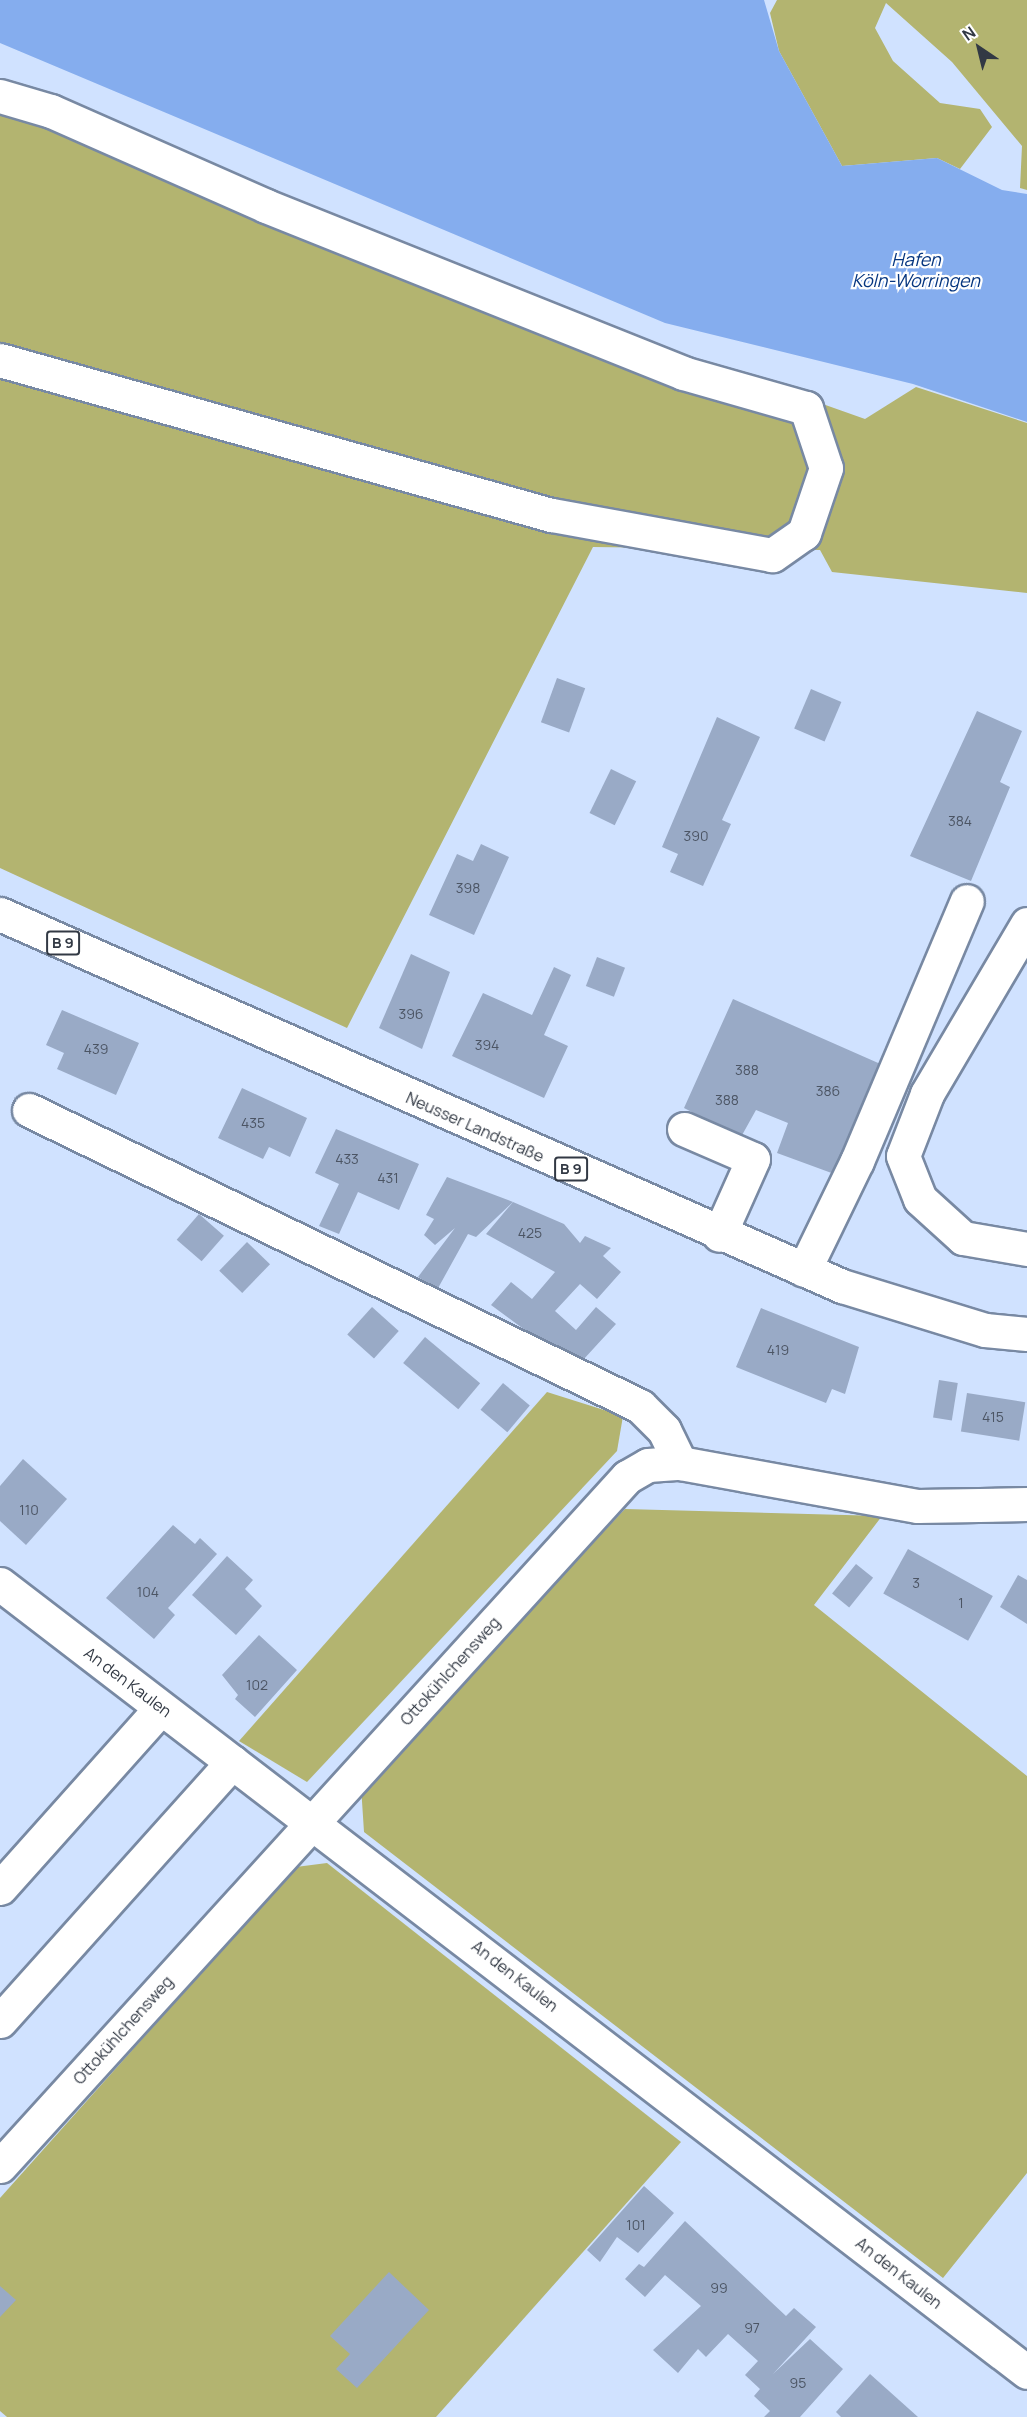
<!DOCTYPE html>
<html>
<head>
<meta charset="utf-8">
<style>
	body { margin:0 }
	#map { position:relative; width:1027px; height:2417px; overflow:hidden; background:#d0e2ff; font-family:Manrope,sans-serif }
	div>[style] { position:absolute }
	[style*='--x'] { left:calc(var(--x)*1px); top:calc(var(--y)*1px); width:calc(var(--w)*1px); rotate:calc(var(--a)*1deg) }
	.green>* { inset:0; background:#b3b470 }
	.water>* { inset:0; background:#85adee }
	.building>* { inset:0; background:#99aac6; transform-origin:0 0 }
	.roads { filter:drop-shadow(2px 0 #7889a3) drop-shadow(-2px 0 #7889a3) drop-shadow(0 2px #7889a3) drop-shadow(0 -2px #7889a3) }
	.minor>* { height:33px; margin:-16.5px; padding:0 16.5px; transform-origin:16.5px; border-radius:16.5px; background:#fff }
	.major>* { height:33px; margin:-16.5px; padding:0 16.5px; transform-origin:16.5px; border-radius:16.5px; background:#fff }
	span { translate:-50% -50%; white-space:nowrap; text-align:center; line-height:1.15; -webkit-text-stroke:4.5px #fff; paint-order:stroke }
	.number-label { font-size:14px; color:#4c5564 }
	.number-label span { -webkit-text-stroke-width:0 }
	.shield-label span { padding:2px 4px; background:#fff; border:2px solid; border-radius:4px; -webkit-text-stroke-width:0 }
	.shield-label { font-size:15px; color:#323944; font-weight:700 }
	.street-label { font-size:16px; color:#323944 }
	.water-label { font-size:18px; color:#05357f; font-style:italic }
	.north { position:absolute; left:949px; top:18px; width:60px; height:60px; -webkit-text-stroke:4px #fff; paint-order:stroke; rotate:325deg; font-size:16px; font-weight:700; line-height:24px; text-align:center; color:#323944 }
	.north::after { content:''; display:block; margin:auto; width:21px; height:27px; background:#323944; clip-path:polygon(50% 0,100% 100%,50% 72%,0 100%) }
</style>
</head>
<body>
<div id="map">
	<div class="green">
		<div style="clip-path:polygon(777px 0,1027px 0,1027px 190px,1020px 188px,1022px 146px,952px 62px,886px 3px,875px 28px,893px 61px,940px 103px,980px 109px,992px 127px,960px 169px,937px 158px,842px 166px,779px 51px,770px 13px)"></div>
		<div style="clip-path:polygon(0 115px,120px 139px,419px 261px,865px 419px,916px 387px,1027px 423px,1027px 593px,832px 572px,820px 550px,593px 547px,347px 1028px,0 868px)"></div>
		<div style="clip-path:polygon(547px 1392px,623px 1416px,617px 1451px,307px 1782px,239px 1741px)"></div>
		<div style="clip-path:polygon(625px 1509px,882px 1516px,814px 1605px,1027px 1776px,1027px 2173px,943px 2278px,364px 1832px,361px 1786px)"></div>
		<div style="clip-path:polygon(327px 1863px,681px 2142px,436px 2417px,7px 2417px,0 2411px,0 2198px,296px 1867px)"></div>
	</div>
	<div class="water">
		<div style="clip-path:polygon(0 0,764px 0,779px 51px,842px 166px,937px 158px,1002px 190px,1027px 194px,1027px 422px,913px 384px,665px 323px,0 43px)"></div>
	</div>
	<div class="building">
		<div style="left:557px;top:678px;width:30px;height:47px;rotate:20deg"></div>
		<div style="left:811px;top:689px;width:33px;height:43px;rotate:23deg"></div>
		<div style="clip-path:polygon(977px 711px,1022px 731px,1000px 782px,1010px 787px,971px 881px,910px 856px)"></div>
		<div style="clip-path:polygon(717px 717px,760px 737px,722px 820px,731px 824px,703px 886px,670px 872px,678px 854px,662px 847px)"></div>
		<div style="left:611px;top:769px;width:28px;height:49px;rotate:26deg"></div>
		<div style="clip-path:polygon(481px 844px,509px 857px,474px 935px,429px 915px,457px 854px,473px 861px)"></div>
		<div style="clip-path:polygon(411px 954px,450px 972px,422px 1049px,379px 1028px)"></div>
		<div style="left:597px;top:957px;width:30px;height:31px;rotate:21deg"></div>
		<div style="clip-path:polygon(554px 967px,571px 975px,544px 1035px,568px 1046px,544px 1098px,452px 1056px,483px 993px,532px 1015px)"></div>
		<div style="clip-path:polygon(733px 999px,885px 1066px,837px 1175px,777px 1153px,788px 1123px,756px 1110px,741px 1137px,684px 1108px)"></div>
		<div style="clip-path:polygon(62px 1010px,139px 1043px,116px 1095px,57px 1069px,64px 1053px,46px 1045px)"></div>
		<div style="clip-path:polygon(242px 1088px,307px 1118px,290px 1157px,269px 1147px,263px 1159px,218px 1138px)"></div>
		<div style="clip-path:polygon(336px 1129px,419px 1164px,399px 1210px,358px 1192px,339px 1234px,319px 1226px,339px 1184px,315px 1173px)"></div>
		<div style="clip-path:polygon(447px 1177px,513px 1202px,476px 1237px,468px 1234px,437px 1290px,418px 1277px,455px 1228px,435px 1245px,424px 1235px,434px 1219px,426px 1215px)"></div>
		<div style="clip-path:polygon(513px 1202px,564px 1224px,580px 1243px,585px 1236px,611px 1248px,603px 1256px,621px 1272px,597px 1299px,580px 1284px,555px 1311px,576px 1330px,596px 1307px,616px 1324px,583px 1360px,533px 1336px,491px 1305px,511px 1282px,532px 1299px,555px 1272px,486px 1234px)"></div>
		<div style="left:199px;top:1214px;width:33px;height:34px;rotate:41deg"></div>
		<div style="left:247px;top:1242px;width:32px;height:40px;rotate:44deg"></div>
		<div style="left:372px;top:1307px;width:36px;height:37px;rotate:42deg"></div>
		<div style="clip-path:polygon(761px 1308px,859px 1347px,845px 1394px,832px 1389px,826px 1403px,736px 1367px)"></div>
		<div style="left:425px;top:1337px;width:72px;height:34px;rotate:40deg"></div>
		<div style="left:939px;top:1380px;width:19px;height:38px;rotate:9deg"></div>
		<div style="left:503px;top:1383px;width:35px;height:35px;rotate:40deg"></div>
		<div style="left:967px;top:1393px;width:59px;height:39px;rotate:9deg"></div>
		<div style="clip-path:polygon(23px 1459px,67px 1499px,26px 1545px,0 1521px,0 1486px)"></div>
		<div style="clip-path:polygon(173px 1525px,195px 1544px,200px 1538px,217px 1554px,168px 1608px,175px 1615px,154px 1639px,106px 1598px)"></div>
		<div style="left:908px;top:1549px;width:97px;height:51px;rotate:29deg"></div>
		<div style="clip-path:polygon(227px 1556px,253px 1580px,245px 1589px,262px 1606px,236px 1635px,192px 1595px)"></div>
		<div style="left:856px;top:1564px;width:22px;height:38px;rotate:39deg"></div>
		<div style="clip-path:polygon(1018px 1575px,1027px 1580px,1027px 1624px,1000px 1607px)"></div>
		<div style="clip-path:polygon(259px 1635px,297px 1670px,255px 1717px,235px 1699px,238px 1695px,222px 1675px)"></div>
		<div style="clip-path:polygon(644px 2186px,674px 2213px,638px 2253px,617px 2237px,600px 2262px,587px 2250px)"></div>
		<div style="clip-path:polygon(685px 2221px,786px 2316px,794px 2308px,816px 2327px,773px 2374px,810px 2339px,843px 2369px,800px 2417px,764px 2417px,770px 2411px,754px 2396px,760px 2389px,745px 2375px,758px 2361px,728px 2334px,706px 2357px,698px 2349px,678px 2373px,653px 2350px,701px 2306px,665px 2275px,645px 2297px,625px 2279px,639px 2264px,644px 2267px)"></div>
		<div style="clip-path:polygon(389px 2272px,429px 2310px,357px 2388px,336px 2369px,350px 2354px,330px 2336px)"></div>
		<div style="clip-path:polygon(0 2286px,16px 2300px,0 2317px)"></div>
		<div style="clip-path:polygon(870px 2374px,918px 2417px,841px 2417px,836px 2412px)"></div>
	</div>
	<div class="roads">
		<div class="minor">
			<div style="--x:0;--y:96;--w:53;--a:16.4"></div>
			<div style="--x:51;--y:111;--w:235;--a:23.8"></div>
			<div style="--x:266;--y:206;--w:449;--a:21.8"></div>
			<div style="--x:683;--y:373;--w:128;--a:15.9"></div>
			<div style="--x:806;--y:408;--w:63;--a:71.6"></div>
			<div style="--x:826;--y:468;--w:69;--a:108.7"></div>
			<div style="--x:804;--y:533;--w:39;--a:145"></div>
			<div style="--x:772;--y:555;--w:225;--a:-169.7"></div>
			<div style="--x:551;--y:515;--w:572;--a:-164.29"></div>
			<div style="--x:1027;--y:924;--w:197;--a:120.5"></div>
			<div style="--x:927;--y:1094;--w:66;--a:111.2"></div>
			<div style="--x:903;--y:1156;--w:46;--a:68.4"></div>
			<div style="--x:920;--y:1199;--w:58;--a:42.2"></div>
			<div style="--x:963;--y:1238;--w:65;--a:9.8"></div>
			<div style="--x:29;--y:1110;--w:679;--a:25.85"></div>
			<div style="--x:640;--y:1406;--w:34;--a:45"></div>
			<div style="--x:664;--y:1430;--w:37;--a:64"></div>
			<div style="--x:684;--y:1129;--w:75;--a:23.5"></div>
			<div style="--x:753;--y:1159;--w:83;--a:114.1"></div>
			<div style="--x:804;--y:1270;--w:121;--a:-64.1"></div>
			<div style="--x:857;--y:1161;--w:282;--a:-67.1"></div>
			<div style="--x:0;--y:1584;--w:1294;--a:37.5"></div>
			<div style="--x:0;--y:1888;--w:241;--a:-48.2"></div>
			<div style="--x:0;--y:2021;--w:348;--a:-48.1"></div>
			<div style="--x:0;--y:2166;--w:932;--a:-47.7"></div>
			<div style="--x:627;--y:1477;--w:24;--a:-30"></div>
			<div style="--x:648;--y:1465;--w:32;--a:-4"></div>
			<div style="--x:680;--y:1463;--w:241;--a:10.3"></div>
			<div style="--x:917;--y:1506;--w:110;--a:-1"></div>
		</div>
		<div class="major">
			<div style="--x:0;--y:914;--w:921;--a:23.84"></div>
			<div style="--x:842;--y:1286;--w:150;--a:17.1"></div>
			<div style="--x:985;--y:1330;--w:42;--a:5.4"></div>
		</div>
	</div>
	<div class="number-label">
		<span style="left:960px;top:821px">384</span>
		<span style="left:696px;top:836px">390</span>
		<span style="left:468px;top:888px">398</span>
		<span style="left:411px;top:1014px">396</span>
		<span style="left:487px;top:1045px">394</span>
		<span style="left:96px;top:1049px">439</span>
		<span style="left:747px;top:1070px">388</span>
		<span style="left:828px;top:1091px">386</span>
		<span style="left:727px;top:1100px">388</span>
		<span style="left:253px;top:1123px">435</span>
		<span style="left:347px;top:1159px">433</span>
		<span style="left:388px;top:1178px">431</span>
		<span style="left:530px;top:1233px">425</span>
		<span style="left:778px;top:1350px">419</span>
		<span style="left:993px;top:1417px">415</span>
		<span style="left:29px;top:1510px">110</span>
		<span style="left:916px;top:1583px">3</span>
		<span style="left:148px;top:1592px">104</span>
		<span style="left:961px;top:1603px">1</span>
		<span style="left:257px;top:1685px">102</span>
		<span style="left:636px;top:2225px">101</span>
		<span style="left:719px;top:2288px">99</span>
		<span style="left:752px;top:2328px">97</span>
		<span style="left:798px;top:2383px">95</span>
	</div>
	<div class="shield-label">
		<span style="left:63px;top:943px">B 9</span>
		<span style="left:571px;top:1169px">B 9</span>
	</div>
	<div class="street-label">
		<span style="left:475px;top:1127px;rotate:24deg">Neusser Landstraße</span>
		<span style="left:450px;top:1671px;rotate:-48deg">Ottokühlchensweg</span>
		<span style="left:128px;top:1682px;rotate:37deg">An den Kaulen</span>
		<span style="left:515px;top:1976px;rotate:38deg">An den Kaulen</span>
		<span style="left:123px;top:2030px;rotate:-48deg">Ottokühlchensweg</span>
		<span style="left:899px;top:2273px;rotate:38deg">An den Kaulen</span>
	</div>
	<div class="water-label">
		<span style="left:916px;top:270px">Hafen<br>Köln-Worringen</span>
	</div>
	<div class="north">N</div>
</div>
</body>
</html>
